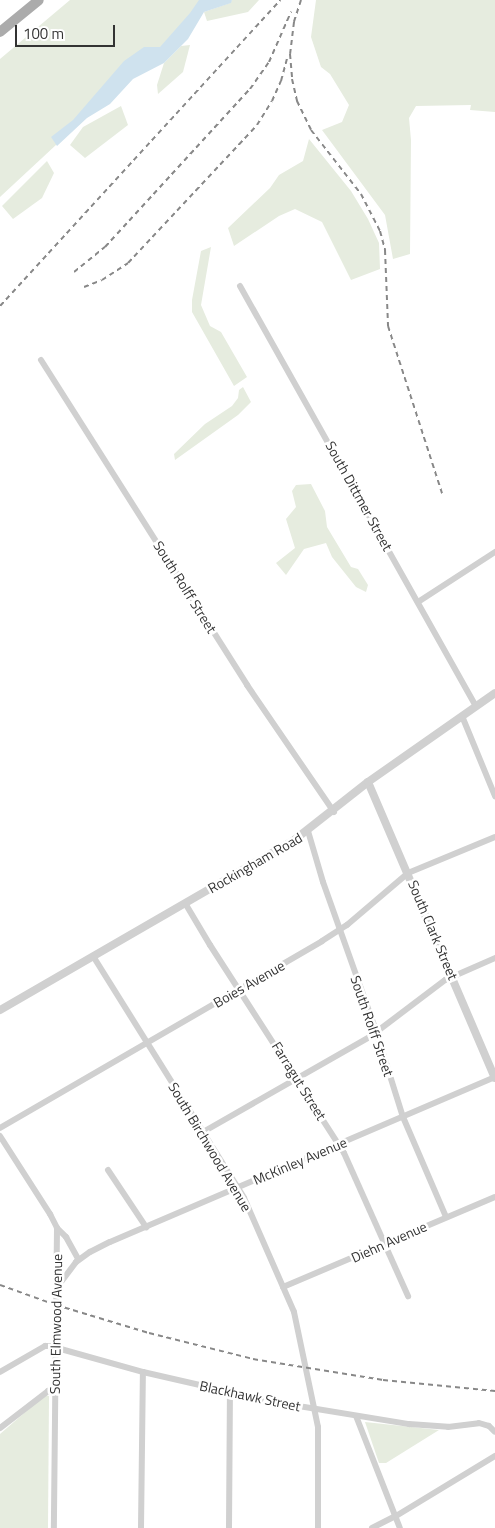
<!DOCTYPE html>
<html>
<head>
<meta charset="utf-8">
<style>
	body { margin:0 }
	#map { position:relative; width:495px; height:1528px; overflow:hidden; background:#fff; font-family:"Titillium Web",sans-serif }
	div>[style] { position:absolute }
	[style*='--x'] { left:calc(var(--x)*1px); top:calc(var(--y)*1px); width:calc(var(--w)*1px); rotate:calc(var(--a)*1deg) }
	.green>* { inset:0; background:#e6ecdf }
	.water>* { inset:0; background:#cfe2ee }
	.minor>* { height:6px; margin:-3px; padding:0 3px; transform-origin:3px; border-radius:3px; background:#d0d0d0 }
	.tertiary>* { height:8px; margin:-4px; padding:0 4px; transform-origin:4px; border-radius:4px; background:#d0d0d0 }
	.primary>* { height:10px; margin:-5px; padding:0 5px; transform-origin:5px; border-radius:5px; background:#ababab }
	.rail>* { height:2px; margin-top:-1px; transform-origin:0; background:repeating-linear-gradient(90deg,#888 0 5px,transparent 0 9px) }
	span { translate:-50% -50%; white-space:nowrap; text-align:center; line-height:1.15; -webkit-text-stroke:5px #fff; paint-order:stroke }
	.street-label { font-size:14px; color:#333 }
	.scale { position:absolute; left:15px; top:25px; width:100px; height:22px; box-sizing:border-box; border:2px solid #333; border-top:0; padding-left:6px; font-size:15px; line-height:18px; white-space:nowrap; color:#333; -webkit-text-stroke:4px #fff; paint-order:stroke }
</style>
</head>
<body>
<div id="map">
	<div class="green">
		<div style="clip-path:polygon(70px 0,212px 0,0 197px,0 59px)"></div>
		<div style="clip-path:polygon(232px 0,259px 0,248px 12px,207px 21px,204px 12px,230px 3px)"></div>
		<div style="clip-path:polygon(316px 0,495px 0,495px 112px,470px 110px,471px 105px,416px 106px,409px 118px,411px 140px,410px 254px,393px 259px,385px 215px,322px 130px,342px 122px,349px 105px,330px 74px,321px 67px,311px 37px)"></div>
		<div style="clip-path:polygon(190px 45px,183px 72px,158px 94px,157px 85px,164px 63px,181px 46px)"></div>
		<div style="clip-path:polygon(121px 106px,128px 125px,85px 158px,70px 145px,83px 127px)"></div>
		<div style="clip-path:polygon(309px 139px,351px 191px,368px 219px,379px 243px,380px 269px,351px 280px,322px 222px,295px 209px,279px 216px,234px 246px,228px 228px,270px 188px,279px 175px,303px 161px)"></div>
		<div style="clip-path:polygon(47px 161px,54px 173px,42px 198px,13px 219px,2px 206px)"></div>
		<div style="clip-path:polygon(211px 247px,201px 305px,210px 326px,221px 332px,247px 377px,234px 386px,192px 312px,192px 300px,201px 251px)"></div>
		<div style="clip-path:polygon(243px 387px,251px 402px,238px 415px,175px 460px,174px 454px,205px 424px,232px 406px,238px 398px,239px 390px)"></div>
		<div style="clip-path:polygon(311px 484px,325px 511px,327px 527px,351px 567px,358px 569px,368px 585px,366px 592px,356px 587px,332px 557px,326px 543px,304px 549px,286px 575px,276px 563px,295px 548px,286px 519px,296px 507px,292px 491px,296px 485px)"></div>
		<div style="clip-path:polygon(45px 1395px,49px 1396px,48px 1528px,0 1528px,0 1434px)"></div>
		<div style="clip-path:polygon(365px 1422px,439px 1430px,386px 1463px,379px 1463px)"></div>
	</div>
	<div class="water">
		<div style="clip-path:polygon(199px 0,232px 0,231px 3px,204px 12px,188px 39px,164px 63px,133px 79px,110px 104px,87px 118px,57px 146px,51px 137px,73px 120px,124px 61px,144px 47px,160px 47px,190px 13px)"></div>
	</div>
	<div class="minor">
		<div style="--x:240;--y:286;--w:482;--a:60.7"></div>
		<div style="--x:41;--y:360;--w:385;--a:57.6"></div>
		<div style="--x:247;--y:685;--w:154;--a:55.6"></div>
		<div style="--x:418;--y:602;--w:92;--a:-33"></div>
		<div style="--x:462;--y:716;--w:87;--a:67.6"></div>
		<div style="--x:308;--y:831;--w:53;--a:73.6"></div>
		<div style="--x:323;--y:882;--w:158;--a:70.4"></div>
		<div style="--x:376;--y:1031;--w:90;--a:72.6"></div>
		<div style="--x:403;--y:1117;--w:109;--a:66.7"></div>
		<div style="--x:185;--y:903;--w:49;--a:59.2"></div>
		<div style="--x:210;--y:945;--w:247;--a:57.2"></div>
		<div style="--x:344;--y:1153;--w:157;--a:65.9"></div>
		<div style="--x:93;--y:956;--w:285;--a:58"></div>
		<div style="--x:244;--y:1198;--w:124;--a:66.3"></div>
		<div style="--x:294;--y:1312;--w:117;--a:78.2"></div>
		<div style="--x:318;--y:1427;--w:101;--a:90"></div>
		<div style="--x:0;--y:1128;--w:372;--a:-30.1"></div>
		<div style="--x:322;--y:941;--w:30;--a:-33"></div>
		<div style="--x:347;--y:925;--w:80;--a:-40.4"></div>
		<div style="--x:408;--y:873;--w:94;--a:-22.5"></div>
		<div style="--x:203;--y:1132;--w:193;--a:-29.7"></div>
		<div style="--x:371;--y:1036;--w:93;--a:-37.1"></div>
		<div style="--x:445;--y:980;--w:55;--a:-23.7"></div>
		<div style="--x:0;--y:1136;--w:93;--a:57.3"></div>
		<div style="--x:50;--y:1214;--w:16;--a:63"></div>
		<div style="--x:57;--y:1228;--w:300;--a:90.6"></div>
		<div style="--x:108;--y:1170;--w:69;--a:56.3"></div>
		<div style="--x:57;--y:1228;--w:13;--a:45"></div>
		<div style="--x:66;--y:1237;--w:26;--a:61"></div>
		<div style="--x:58;--y:1286;--w:30;--a:-53"></div>
		<div style="--x:76;--y:1262;--w:17;--a:-36"></div>
		<div style="--x:90;--y:1252;--w:22;--a:-27"></div>
		<div style="--x:110;--y:1242;--w:419;--a:-23.2"></div>
		<div style="--x:283;--y:1287;--w:230;--a:-23"></div>
		<div style="--x:0;--y:1372;--w:52;--a:-30"></div>
		<div style="--x:45;--y:1346;--w:5;--a:0"></div>
		<div style="--x:50;--y:1346;--w:97;--a:15.6"></div>
		<div style="--x:143;--y:1372;--w:134;--a:12.9"></div>
		<div style="--x:274;--y:1402;--w:137;--a:9.3"></div>
		<div style="--x:409;--y:1424;--w:39;--a:4"></div>
		<div style="--x:448;--y:1427;--w:31;--a:-7"></div>
		<div style="--x:479;--y:1423;--w:10;--a:17"></div>
		<div style="--x:489;--y:1426;--w:8;--a:45"></div>
		<div style="--x:356;--y:1416;--w:120;--a:68.6"></div>
		<div style="--x:0;--y:1428;--w:61;--a:-37.6"></div>
		<div style="--x:48;--y:1391;--w:7;--a:-8"></div>
		<div style="--x:141;--y:1528;--w:156;--a:-89.3"></div>
		<div style="--x:229;--y:1528;--w:135;--a:-89.6"></div>
		<div style="--x:372;--y:1528;--w:27;--a:-27"></div>
		<div style="--x:396;--y:1516;--w:116;--a:-31.2"></div>
	</div>
	<div class="tertiary">
		<div style="--x:368;--y:782;--w:322;--a:66.8"></div>
		<div style="--x:0;--y:1010;--w:338;--a:-30"></div>
		<div style="--x:293;--y:841;--w:95;--a:-38.2"></div>
		<div style="--x:368;--y:782;--w:155;--a:-35"></div>
	</div>
	<div class="primary">
		<div style="--x:0;--y:32;--w:50;--a:-39.4"></div>
	</div>
	<div class="rail">
		<div style="--x:301;--y:0;--w:23;--a:108"></div>
		<div style="--x:294;--y:22;--w:32;--a:97"></div>
		<div style="--x:290;--y:54;--w:25;--a:85"></div>
		<div style="--x:292;--y:79;--w:23;--a:77"></div>
		<div style="--x:297;--y:101;--w:32;--a:64"></div>
		<div style="--x:311;--y:130;--w:81;--a:52"></div>
		<div style="--x:361;--y:194;--w:42;--a:62.8"></div>
		<div style="--x:380;--y:231;--w:20;--a:75"></div>
		<div style="--x:385;--y:250;--w:76;--a:87.7"></div>
		<div style="--x:388;--y:326;--w:176;--a:72.1"></div>
		<div style="--x:74;--y:272;--w:40;--a:-39"></div>
		<div style="--x:105;--y:247;--w:214;--a:-47.5"></div>
		<div style="--x:250;--y:89;--w:33;--a:-55"></div>
		<div style="--x:269;--y:62;--w:55;--a:-66.3"></div>
		<div style="--x:84;--y:287;--w:19;--a:-21"></div>
		<div style="--x:102;--y:280;--w:31;--a:-33"></div>
		<div style="--x:128;--y:263;--w:189;--a:-46.9"></div>
		<div style="--x:257;--y:125;--w:28;--a:-58"></div>
		<div style="--x:272;--y:101;--w:22;--a:-66"></div>
		<div style="--x:281;--y:81;--w:23;--a:-75"></div>
		<div style="--x:0;--y:306;--w:415;--a:-47.5"></div>
		<div style="--x:0;--y:1285;--w:59;--a:19.7"></div>
		<div style="--x:56;--y:1305;--w:97;--a:16.8"></div>
		<div style="--x:149;--y:1333;--w:107;--a:14"></div>
		<div style="--x:253;--y:1359;--w:132;--a:9.2"></div>
		<div style="--x:383;--y:1380;--w:113;--a:5.6"></div>
	</div>
	<div class="street-label">
		<span style="left:359px;top:496px;rotate:61deg">South Dittmer Street</span>
		<span style="left:185px;top:587px;rotate:58deg">South Rolff Street</span>
		<span style="left:255px;top:863px;rotate:-30deg">Rockingham Road</span>
		<span style="left:433px;top:930px;rotate:67deg">South Clark Street</span>
		<span style="left:249px;top:984px;rotate:-30deg">Boies Avenue</span>
		<span style="left:372px;top:1026px;rotate:71deg">South Rolff Street</span>
		<span style="left:299px;top:1081px;rotate:58deg">Farragut Street</span>
		<span style="left:210px;top:1147px;rotate:59deg">South Birchwood Avenue</span>
		<span style="left:300px;top:1161px;rotate:-23deg">McKinley Avenue</span>
		<span style="left:389px;top:1242px;rotate:-24deg">Diehn Avenue</span>
		<span style="left:56px;top:1324px;rotate:-89deg">South Elmwood Avenue</span>
		<span style="left:250px;top:1396px;rotate:12deg">Blackhawk Street</span>
	</div>
	<div class="scale">100 m</div>
</div>
</body>
</html>
